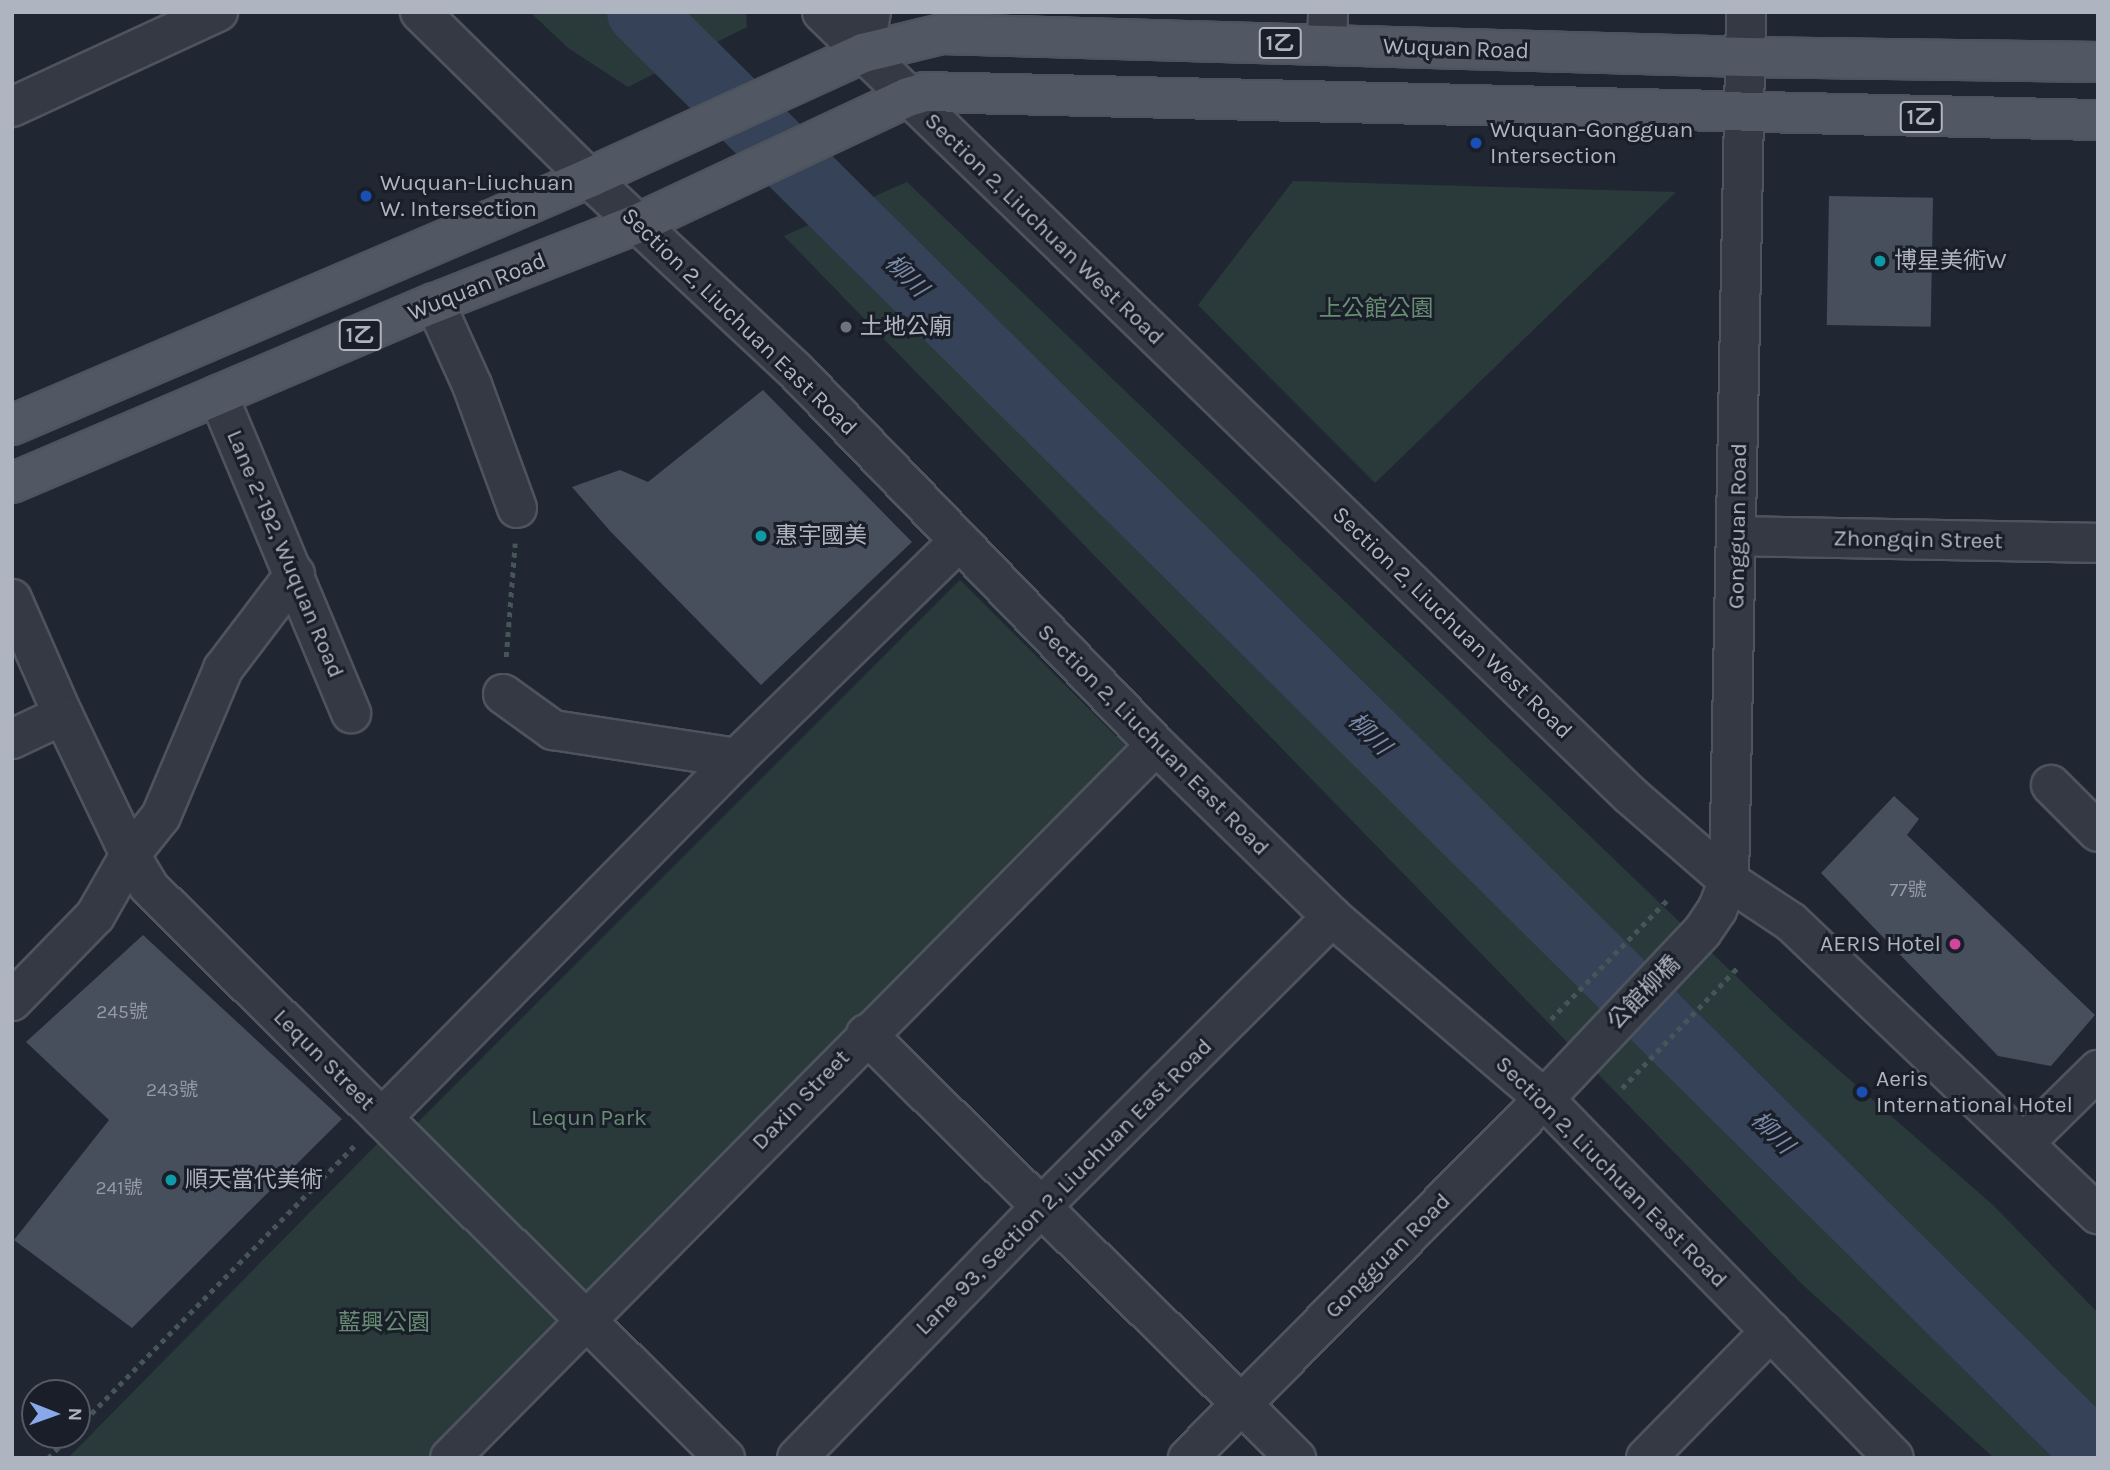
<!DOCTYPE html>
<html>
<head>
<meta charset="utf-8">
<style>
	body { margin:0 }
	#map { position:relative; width:2110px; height:1470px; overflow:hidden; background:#212732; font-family:Karla,"Noto Sans TC",sans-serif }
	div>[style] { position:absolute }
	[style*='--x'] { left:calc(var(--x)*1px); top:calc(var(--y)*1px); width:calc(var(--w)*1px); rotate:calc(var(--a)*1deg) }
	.green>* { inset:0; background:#2a393a; transform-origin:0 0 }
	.river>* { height:66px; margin:-33px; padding:0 33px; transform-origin:33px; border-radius:33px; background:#364258 }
	.building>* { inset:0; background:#474e5c; transform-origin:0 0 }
	.path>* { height:4.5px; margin-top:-2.25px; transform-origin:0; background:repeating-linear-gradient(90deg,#465558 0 5px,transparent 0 10px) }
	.roads { filter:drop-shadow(2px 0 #4e545e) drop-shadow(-2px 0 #4e545e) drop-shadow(0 2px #4e545e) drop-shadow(0 -2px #4e545e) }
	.minor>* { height:38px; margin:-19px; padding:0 19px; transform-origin:19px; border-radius:19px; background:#343943 }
	.major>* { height:38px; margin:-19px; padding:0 19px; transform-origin:19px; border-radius:19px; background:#525863 }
	.dots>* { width:19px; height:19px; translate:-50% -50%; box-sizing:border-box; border:4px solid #191e28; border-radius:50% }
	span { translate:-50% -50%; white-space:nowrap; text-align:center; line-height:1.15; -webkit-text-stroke:6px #191e28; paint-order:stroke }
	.number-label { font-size:19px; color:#949aa7 }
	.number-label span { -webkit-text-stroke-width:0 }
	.shield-label span { padding:2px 5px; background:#191e28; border:2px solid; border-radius:5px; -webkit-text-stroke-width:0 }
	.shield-label { font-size:21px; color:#aeb4c0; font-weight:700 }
	.street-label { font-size:23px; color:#aeb4c0 }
	.poi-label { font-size:23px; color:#aeb4c0 }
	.left { translate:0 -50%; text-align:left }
	.right { translate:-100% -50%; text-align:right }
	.park-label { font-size:23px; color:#698d74 }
	.water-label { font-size:24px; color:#7989a6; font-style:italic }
	.frame { position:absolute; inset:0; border:14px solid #aeb4c0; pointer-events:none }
	.north { position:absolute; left:21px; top:1379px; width:70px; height:70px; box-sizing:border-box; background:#191e28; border:2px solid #555a65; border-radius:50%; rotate:91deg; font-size:19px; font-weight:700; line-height:28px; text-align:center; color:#aeb4c0 }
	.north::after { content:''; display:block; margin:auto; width:24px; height:32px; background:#89a8ea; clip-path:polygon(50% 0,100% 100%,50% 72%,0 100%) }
</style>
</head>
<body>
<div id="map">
	<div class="green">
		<div style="clip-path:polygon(530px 12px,746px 12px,747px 27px,628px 87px,568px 48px)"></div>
		<div style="clip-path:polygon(1293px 181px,1676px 192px,1375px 483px,1198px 305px)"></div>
		<div style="clip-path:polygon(907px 182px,1786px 1024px,1994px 1206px,2098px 1313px,2098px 1458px,1994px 1458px,1803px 1285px,784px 236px)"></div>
		<div style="left:960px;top:580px;width:247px;height:778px;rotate:45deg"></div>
		<div style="clip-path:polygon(385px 1136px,569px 1322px,433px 1458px,68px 1458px)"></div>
	</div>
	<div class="river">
		<div style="--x:640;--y:12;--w:2052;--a:44.72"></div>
	</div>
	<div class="building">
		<div style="left:1829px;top:196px;width:104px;height:129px;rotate:1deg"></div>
		<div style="clip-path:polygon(763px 390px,912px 542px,761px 685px,610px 531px,572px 487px,620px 470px,648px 482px)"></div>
		<div style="clip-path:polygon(1894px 796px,1919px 819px,1907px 835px,2095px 1015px,2051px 1066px,1998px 1056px,1821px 873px)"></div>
		<div style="clip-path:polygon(143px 935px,342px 1119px,132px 1328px,14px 1240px,109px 1120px,26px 1042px)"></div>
	</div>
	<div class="path">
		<div style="--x:506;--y:657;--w:114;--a:-85.5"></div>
		<div style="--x:1551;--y:1019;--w:168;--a:-45.7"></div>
		<div style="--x:1622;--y:1088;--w:168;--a:-46.2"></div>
		<div style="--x:77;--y:1428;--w:400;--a:-45.5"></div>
		<div style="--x:48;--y:1458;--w:32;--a:-46"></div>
	</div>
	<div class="roads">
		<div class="minor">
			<div style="--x:420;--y:12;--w:237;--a:44.5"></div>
			<div style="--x:589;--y:178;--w:282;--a:43"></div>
			<div style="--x:795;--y:370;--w:521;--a:46.09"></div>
			<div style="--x:1156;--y:745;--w:246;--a:44.3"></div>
			<div style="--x:1332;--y:917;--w:279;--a:40.6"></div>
			<div style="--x:1544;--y:1099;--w:501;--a:45.73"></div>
			<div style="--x:822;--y:12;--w:1125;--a:44.1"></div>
			<div style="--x:1630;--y:795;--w:131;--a:41"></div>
			<div style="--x:1729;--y:881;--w:74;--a:33.5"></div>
			<div style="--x:1791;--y:922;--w:424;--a:43.6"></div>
			<div style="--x:1327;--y:44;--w:32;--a:-88"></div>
			<div style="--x:863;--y:53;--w:42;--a:-79"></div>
			<div style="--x:12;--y:107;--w:227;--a:-24.8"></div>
			<div style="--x:435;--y:303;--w:90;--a:65.7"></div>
			<div style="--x:472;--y:385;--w:131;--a:69.9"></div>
			<div style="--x:218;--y:395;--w:345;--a:67.3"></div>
			<div style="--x:1738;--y:536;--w:360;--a:1.1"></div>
			<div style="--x:12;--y:599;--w:127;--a:66.3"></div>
			<div style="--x:63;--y:715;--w:155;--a:64.4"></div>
			<div style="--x:130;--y:855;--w:37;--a:59"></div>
			<div style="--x:149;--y:887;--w:811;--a:44.75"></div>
			<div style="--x:503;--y:694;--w:62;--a:35.8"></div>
			<div style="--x:553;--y:730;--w:186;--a:8.7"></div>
			<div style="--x:12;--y:739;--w:56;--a:-25.2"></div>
			<div style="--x:2051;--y:785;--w:66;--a:45"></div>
			<div style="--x:12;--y:1001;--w:119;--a:-45.7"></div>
			<div style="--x:95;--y:916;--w:70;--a:-60.2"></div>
			<div style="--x:130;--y:855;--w:50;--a:-51.5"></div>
			<div style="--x:161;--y:816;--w:160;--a:-67.1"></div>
			<div style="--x:223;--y:669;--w:119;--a:-52.8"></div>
			<div style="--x:866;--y:1034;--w:604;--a:44.6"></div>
			<div style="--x:382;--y:1118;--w:506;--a:-45.4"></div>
			<div style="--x:737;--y:758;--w:309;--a:-44.3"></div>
			<div style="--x:2025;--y:1142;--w:103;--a:-44.6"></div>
			<div style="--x:450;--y:1458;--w:1003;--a:-45.28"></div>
			<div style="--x:797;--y:1458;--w:350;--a:-45.8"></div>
			<div style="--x:1041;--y:1207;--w:411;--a:-44.9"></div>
			<div style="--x:1188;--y:1458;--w:506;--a:-45.24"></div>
			<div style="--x:1544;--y:1099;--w:230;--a:-46.6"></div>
			<div style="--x:1702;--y:932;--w:27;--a:-56"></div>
			<div style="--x:1717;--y:910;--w:31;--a:-68"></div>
			<div style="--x:1729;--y:881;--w:869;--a:-88.88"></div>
			<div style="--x:1646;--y:1458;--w:178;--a:-45.5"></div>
		</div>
		<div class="major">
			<div style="--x:12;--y:425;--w:628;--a:-23.17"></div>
			<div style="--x:589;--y:178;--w:301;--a:-24.5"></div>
			<div style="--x:863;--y:53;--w:81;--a:-13.5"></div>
			<div style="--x:942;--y:34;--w:804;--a:1.64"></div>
			<div style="--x:1746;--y:57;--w:352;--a:0.8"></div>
			<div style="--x:12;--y:483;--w:460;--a:-23.1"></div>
			<div style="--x:435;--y:303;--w:217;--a:-21.4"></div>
			<div style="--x:637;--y:224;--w:299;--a:-25.1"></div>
			<div style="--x:908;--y:97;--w:18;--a:-16"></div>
			<div style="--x:925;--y:92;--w:1173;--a:1.37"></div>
		</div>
	</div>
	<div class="dots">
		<div style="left:1476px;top:143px;background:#1a4fb4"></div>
		<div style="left:366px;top:196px;background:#1a4fb4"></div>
		<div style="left:1880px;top:261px;background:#0f9aa8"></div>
		<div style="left:846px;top:327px;background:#6b7280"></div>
		<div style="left:761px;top:536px;background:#0f9aa8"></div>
		<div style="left:1955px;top:944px;background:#d1479c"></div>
		<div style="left:1862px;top:1092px;background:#1a4fb4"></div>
		<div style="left:171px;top:1180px;background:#0f9aa8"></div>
	</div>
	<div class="number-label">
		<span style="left:1908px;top:891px">77號</span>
		<span style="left:122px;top:1013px">245號</span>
		<span style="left:172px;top:1091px">243號</span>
		<span style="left:119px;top:1189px">241號</span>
	</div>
	<div class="shield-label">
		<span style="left:1280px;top:43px">1乙</span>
		<span style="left:1921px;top:117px">1乙</span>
		<span style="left:360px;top:335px">1乙</span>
	</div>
	<div class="street-label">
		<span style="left:1456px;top:49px;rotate:2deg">Wuquan Road</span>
		<span style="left:1044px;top:229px;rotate:44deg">Section 2, Liuchuan West Road</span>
		<span style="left:477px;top:287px;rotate:-22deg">Wuquan Road</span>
		<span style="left:739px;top:322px;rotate:44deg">Section 2, Liuchuan East Road</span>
		<span style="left:1738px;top:526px;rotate:-89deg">Gongguan Road</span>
		<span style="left:1918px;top:540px;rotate:1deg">Zhongqin Street</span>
		<span style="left:285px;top:554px;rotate:67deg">Lane 2-192, Wuquan Road</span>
		<span style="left:1452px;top:623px;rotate:44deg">Section 2, Liuchuan West Road</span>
		<span style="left:1153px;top:740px;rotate:45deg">Section 2, Liuchuan East Road</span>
		<span style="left:1644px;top:993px;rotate:-46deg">公館柳橋</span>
		<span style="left:324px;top:1060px;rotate:45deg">Lequn Street</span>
		<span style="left:801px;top:1100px;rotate:-46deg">Daxin Street</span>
		<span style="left:1611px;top:1172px;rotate:45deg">Section 2, Liuchuan East Road</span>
		<span style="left:1064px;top:1187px;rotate:-45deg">Lane 93, Section 2, Liuchuan East Road</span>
		<span style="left:1388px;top:1256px;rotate:-45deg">Gongguan Road</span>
	</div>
	<div class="poi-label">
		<span class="left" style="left:1490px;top:143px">Wuquan-Gongguan<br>Intersection</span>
		<span class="left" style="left:380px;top:196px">Wuquan-Liuchuan<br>W. Intersection</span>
		<span class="left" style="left:1894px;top:261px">博星美術W</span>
		<span class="left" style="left:860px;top:327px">土地公廟</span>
		<span class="left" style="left:775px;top:536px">惠宇國美</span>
		<span class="right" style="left:1941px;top:944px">AERIS Hotel</span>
		<span class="left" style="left:1876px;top:1092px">Aeris<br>International Hotel</span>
		<span class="left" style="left:185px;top:1180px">順天當代美術</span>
	</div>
	<div class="park-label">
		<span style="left:1376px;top:309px">上公館公園</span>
		<span style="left:589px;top:1118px">Lequn Park</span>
		<span style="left:384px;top:1323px">藍興公園</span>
	</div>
	<div class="water-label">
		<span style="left:906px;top:276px;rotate:45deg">柳川</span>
		<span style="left:1369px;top:734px;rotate:45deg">柳川</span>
		<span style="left:1772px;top:1133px;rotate:45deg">柳川</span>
	</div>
	<div class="frame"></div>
	<div class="north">N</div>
</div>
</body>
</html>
